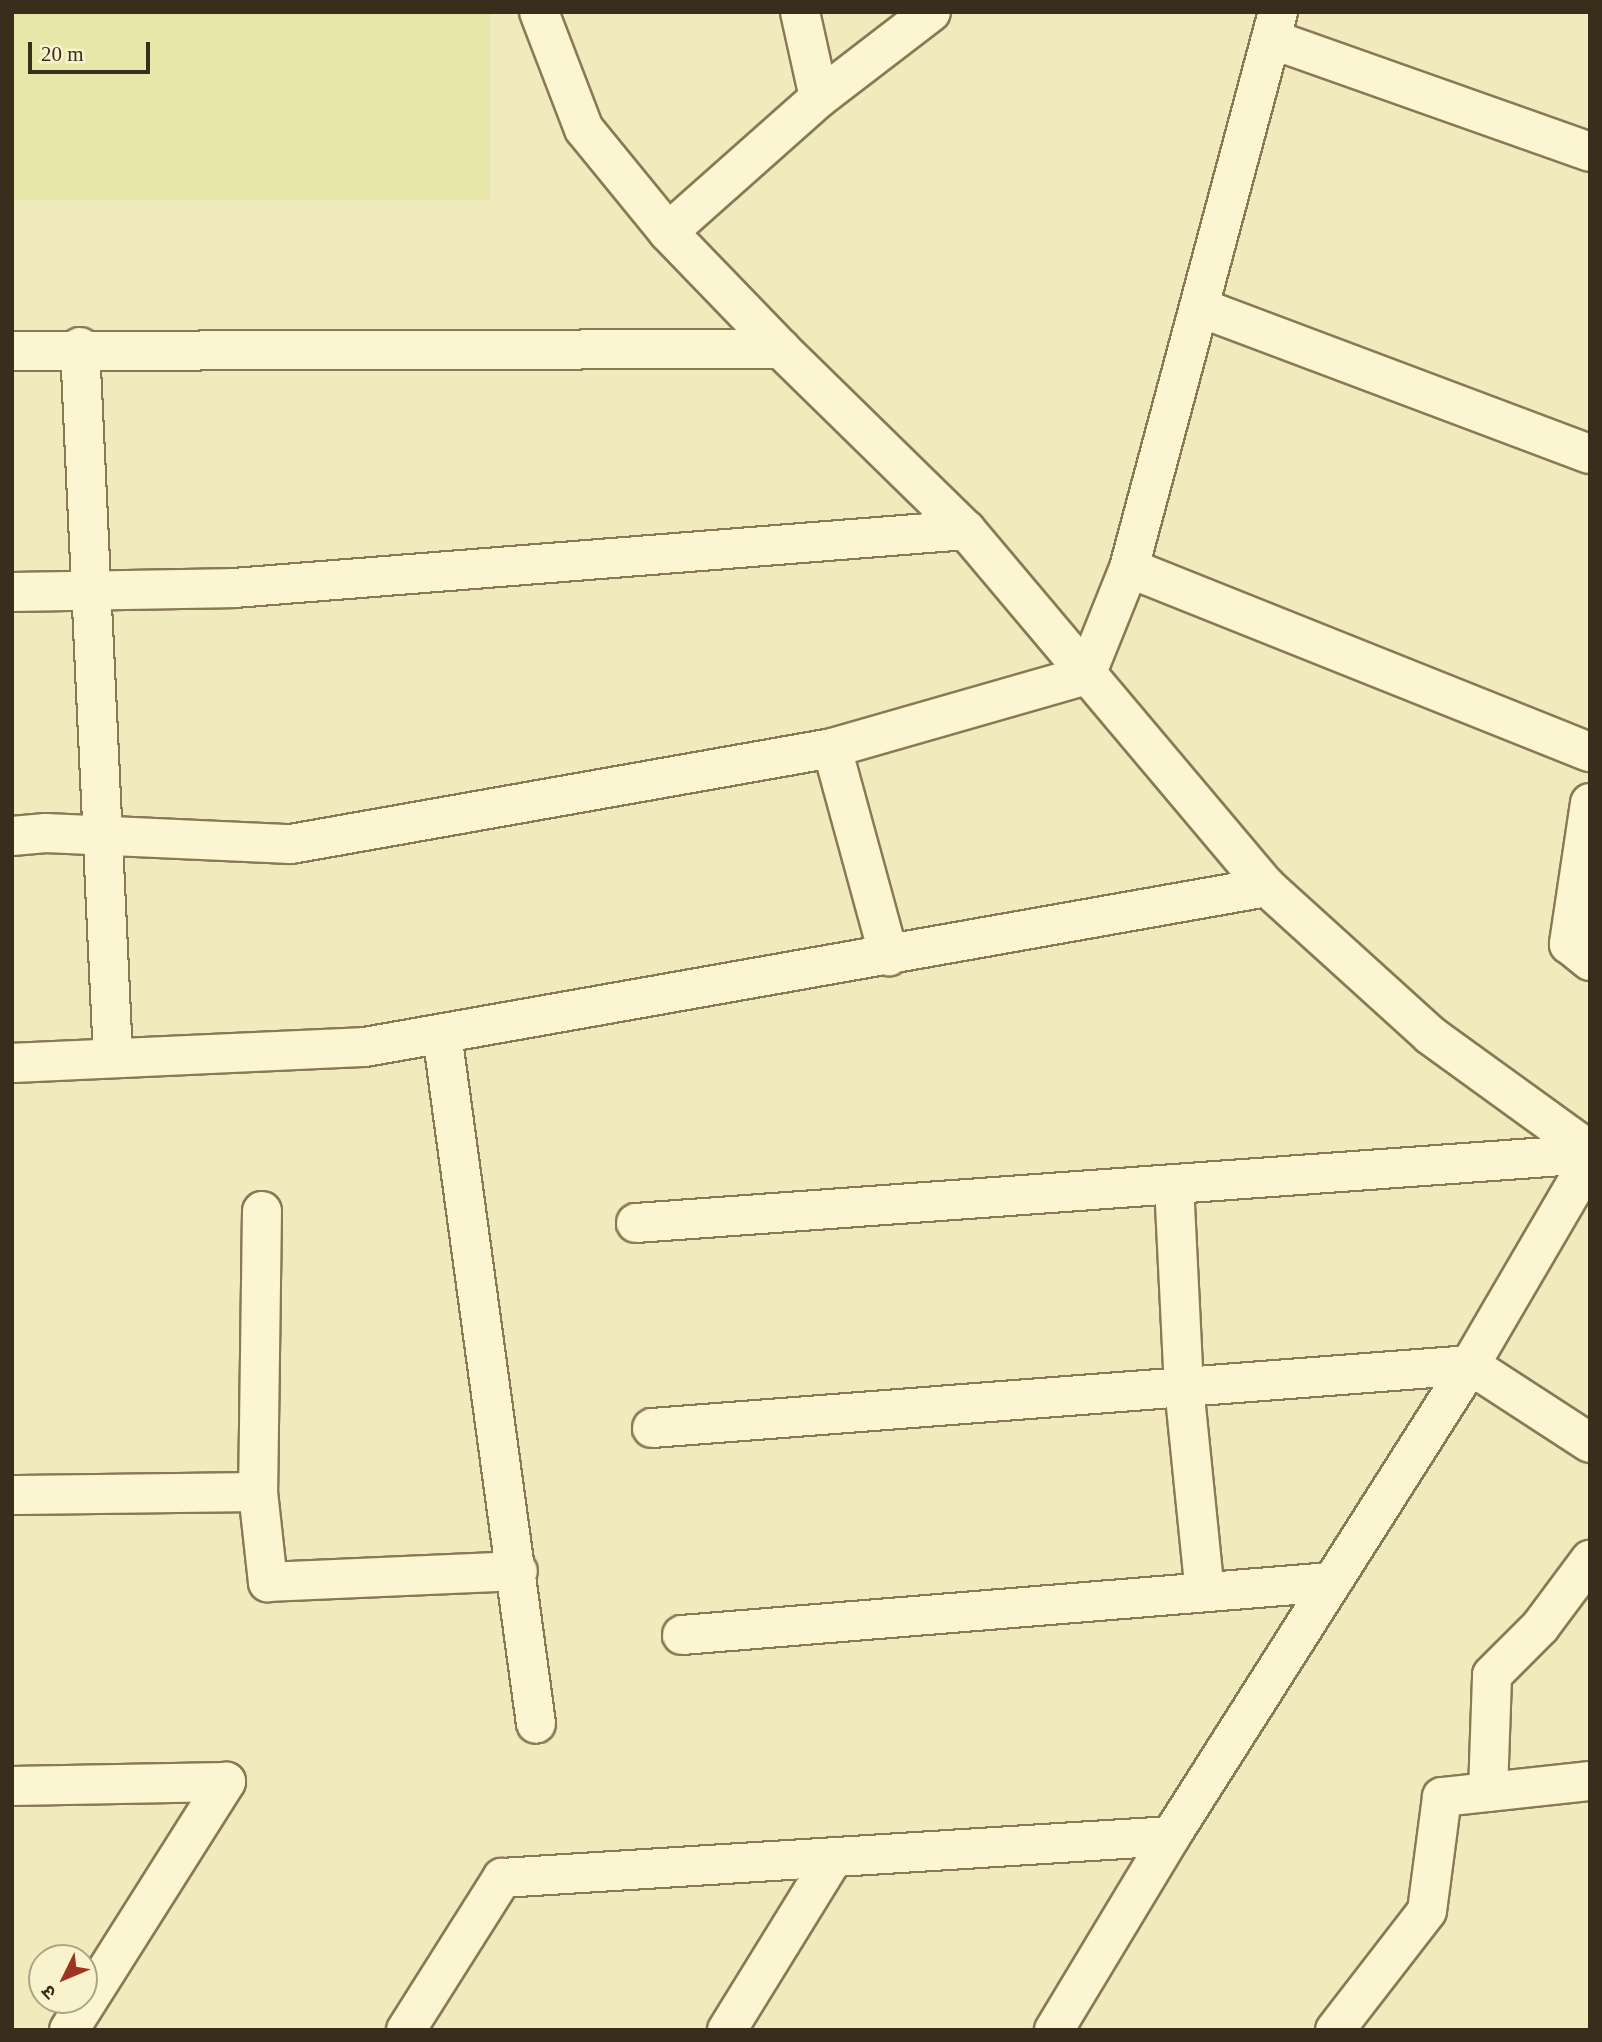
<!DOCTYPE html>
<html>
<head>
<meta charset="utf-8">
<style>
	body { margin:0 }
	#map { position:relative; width:1602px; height:2042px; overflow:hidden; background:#f1eabd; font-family:"Times New Roman","Noto Sans Devanagari",serif }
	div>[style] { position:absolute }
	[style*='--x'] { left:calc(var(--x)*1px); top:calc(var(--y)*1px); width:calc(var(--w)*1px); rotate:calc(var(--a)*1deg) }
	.farmland>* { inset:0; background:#e7e7aa; transform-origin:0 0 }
	.roads { filter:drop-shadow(2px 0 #8a7955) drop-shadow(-2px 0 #8a7955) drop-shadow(0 2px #8a7955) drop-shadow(0 -2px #8a7955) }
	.minor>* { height:38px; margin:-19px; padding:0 19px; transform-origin:19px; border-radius:19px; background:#fbf5d1 }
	span { translate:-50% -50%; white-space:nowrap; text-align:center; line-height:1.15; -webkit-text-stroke:6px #f8f2cd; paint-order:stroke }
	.frame { position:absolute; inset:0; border:14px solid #382e1b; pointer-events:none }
	.north { position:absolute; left:28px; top:1944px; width:70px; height:70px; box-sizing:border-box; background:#f8f2cd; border:2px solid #aba486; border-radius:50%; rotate:227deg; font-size:19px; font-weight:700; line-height:28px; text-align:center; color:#382e1b }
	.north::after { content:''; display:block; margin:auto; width:24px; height:32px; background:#9d3321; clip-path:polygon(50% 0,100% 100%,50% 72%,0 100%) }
	.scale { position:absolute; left:28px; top:42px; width:122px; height:32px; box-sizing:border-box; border:4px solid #382e1b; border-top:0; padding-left:9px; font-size:21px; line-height:24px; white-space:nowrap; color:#382e1b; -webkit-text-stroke:5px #f8f2cd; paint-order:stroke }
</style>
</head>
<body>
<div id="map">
	<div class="farmland">
		<div style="left:12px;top:12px;width:478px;height:188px"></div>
	</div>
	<div class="roads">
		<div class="minor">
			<div style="--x:539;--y:12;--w:125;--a:69"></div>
			<div style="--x:584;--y:129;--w:133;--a:50.8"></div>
			<div style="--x:668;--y:232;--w:202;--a:-41.6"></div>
			<div style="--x:819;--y:98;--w:141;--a:-37.5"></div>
			<div style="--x:800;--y:12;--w:88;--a:77.5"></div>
			<div style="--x:1271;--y:39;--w:338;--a:19.5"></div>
			<div style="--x:668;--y:232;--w:163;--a:46"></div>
			<div style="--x:781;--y:349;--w:259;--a:44.4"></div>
			<div style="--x:966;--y:530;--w:467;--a:49.9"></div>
			<div style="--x:1267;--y:887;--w:220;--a:42.2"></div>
			<div style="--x:1430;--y:1035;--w:198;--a:35.9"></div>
			<div style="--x:1201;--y:308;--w:415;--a:20.6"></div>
			<div style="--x:80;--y:347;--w:711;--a:87.34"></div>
			<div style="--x:12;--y:351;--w:769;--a:-0.15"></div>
			<div style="--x:1129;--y:568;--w:496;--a:21.8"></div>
			<div style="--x:12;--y:592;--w:222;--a:-1"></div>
			<div style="--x:234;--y:588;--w:734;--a:-4.53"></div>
			<div style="--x:1086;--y:675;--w:115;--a:-68.1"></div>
			<div style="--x:1129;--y:568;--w:576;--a:-75"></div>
			<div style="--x:832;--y:748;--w:216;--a:74.7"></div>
			<div style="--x:1590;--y:803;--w:143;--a:98.5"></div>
			<div style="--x:1569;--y:944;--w:27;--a:39"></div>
			<div style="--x:12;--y:836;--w:34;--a:-5"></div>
			<div style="--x:46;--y:833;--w:245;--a:2.6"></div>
			<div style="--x:291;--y:844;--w:549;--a:-10.06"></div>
			<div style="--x:832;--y:748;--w:264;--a:-16"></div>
			<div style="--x:442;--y:1034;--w:696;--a:82.24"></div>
			<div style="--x:12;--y:1063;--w:353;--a:-2.6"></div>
			<div style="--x:365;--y:1047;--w:916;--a:-10.06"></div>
			<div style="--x:1174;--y:1184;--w:203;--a:87.2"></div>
			<div style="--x:1184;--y:1387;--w:206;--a:84.2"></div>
			<div style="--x:262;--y:1211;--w:281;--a:90.8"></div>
			<div style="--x:258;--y:1492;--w:91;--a:83.7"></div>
			<div style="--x:268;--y:1582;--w:250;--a:-2.5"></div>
			<div style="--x:636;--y:1223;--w:956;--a:-4.14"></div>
			<div style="--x:652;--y:1428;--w:820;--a:-4.4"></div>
			<div style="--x:1470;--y:1365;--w:143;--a:33"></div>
			<div style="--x:12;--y:1495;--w:246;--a:-0.7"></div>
			<div style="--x:682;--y:1635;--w:651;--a:-4.67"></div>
			<div style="--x:12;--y:1786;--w:214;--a:-1.1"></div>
			<div style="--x:1488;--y:1792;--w:117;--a:-88"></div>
			<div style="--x:1492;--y:1675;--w:68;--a:-45"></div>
			<div style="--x:1540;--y:1627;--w:84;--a:-53.3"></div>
			<div style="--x:69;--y:2030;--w:294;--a:-57.7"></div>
			<div style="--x:406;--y:2030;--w:180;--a:-57.7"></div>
			<div style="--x:502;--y:1878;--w:670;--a:-3.59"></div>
			<div style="--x:727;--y:2030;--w:203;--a:-58.3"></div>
			<div style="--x:1054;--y:2030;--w:227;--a:-58.9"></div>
			<div style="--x:1171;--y:1836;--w:558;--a:-57.59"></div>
			<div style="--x:1470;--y:1365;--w:238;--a:-59.7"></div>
			<div style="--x:1335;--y:2030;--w:150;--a:-52.3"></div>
			<div style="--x:1427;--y:1911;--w:115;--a:-82.5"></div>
			<div style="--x:1442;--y:1797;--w:149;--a:-6.2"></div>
		</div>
	</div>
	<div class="frame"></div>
	<div class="north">उ</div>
	<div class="scale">20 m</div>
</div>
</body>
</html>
